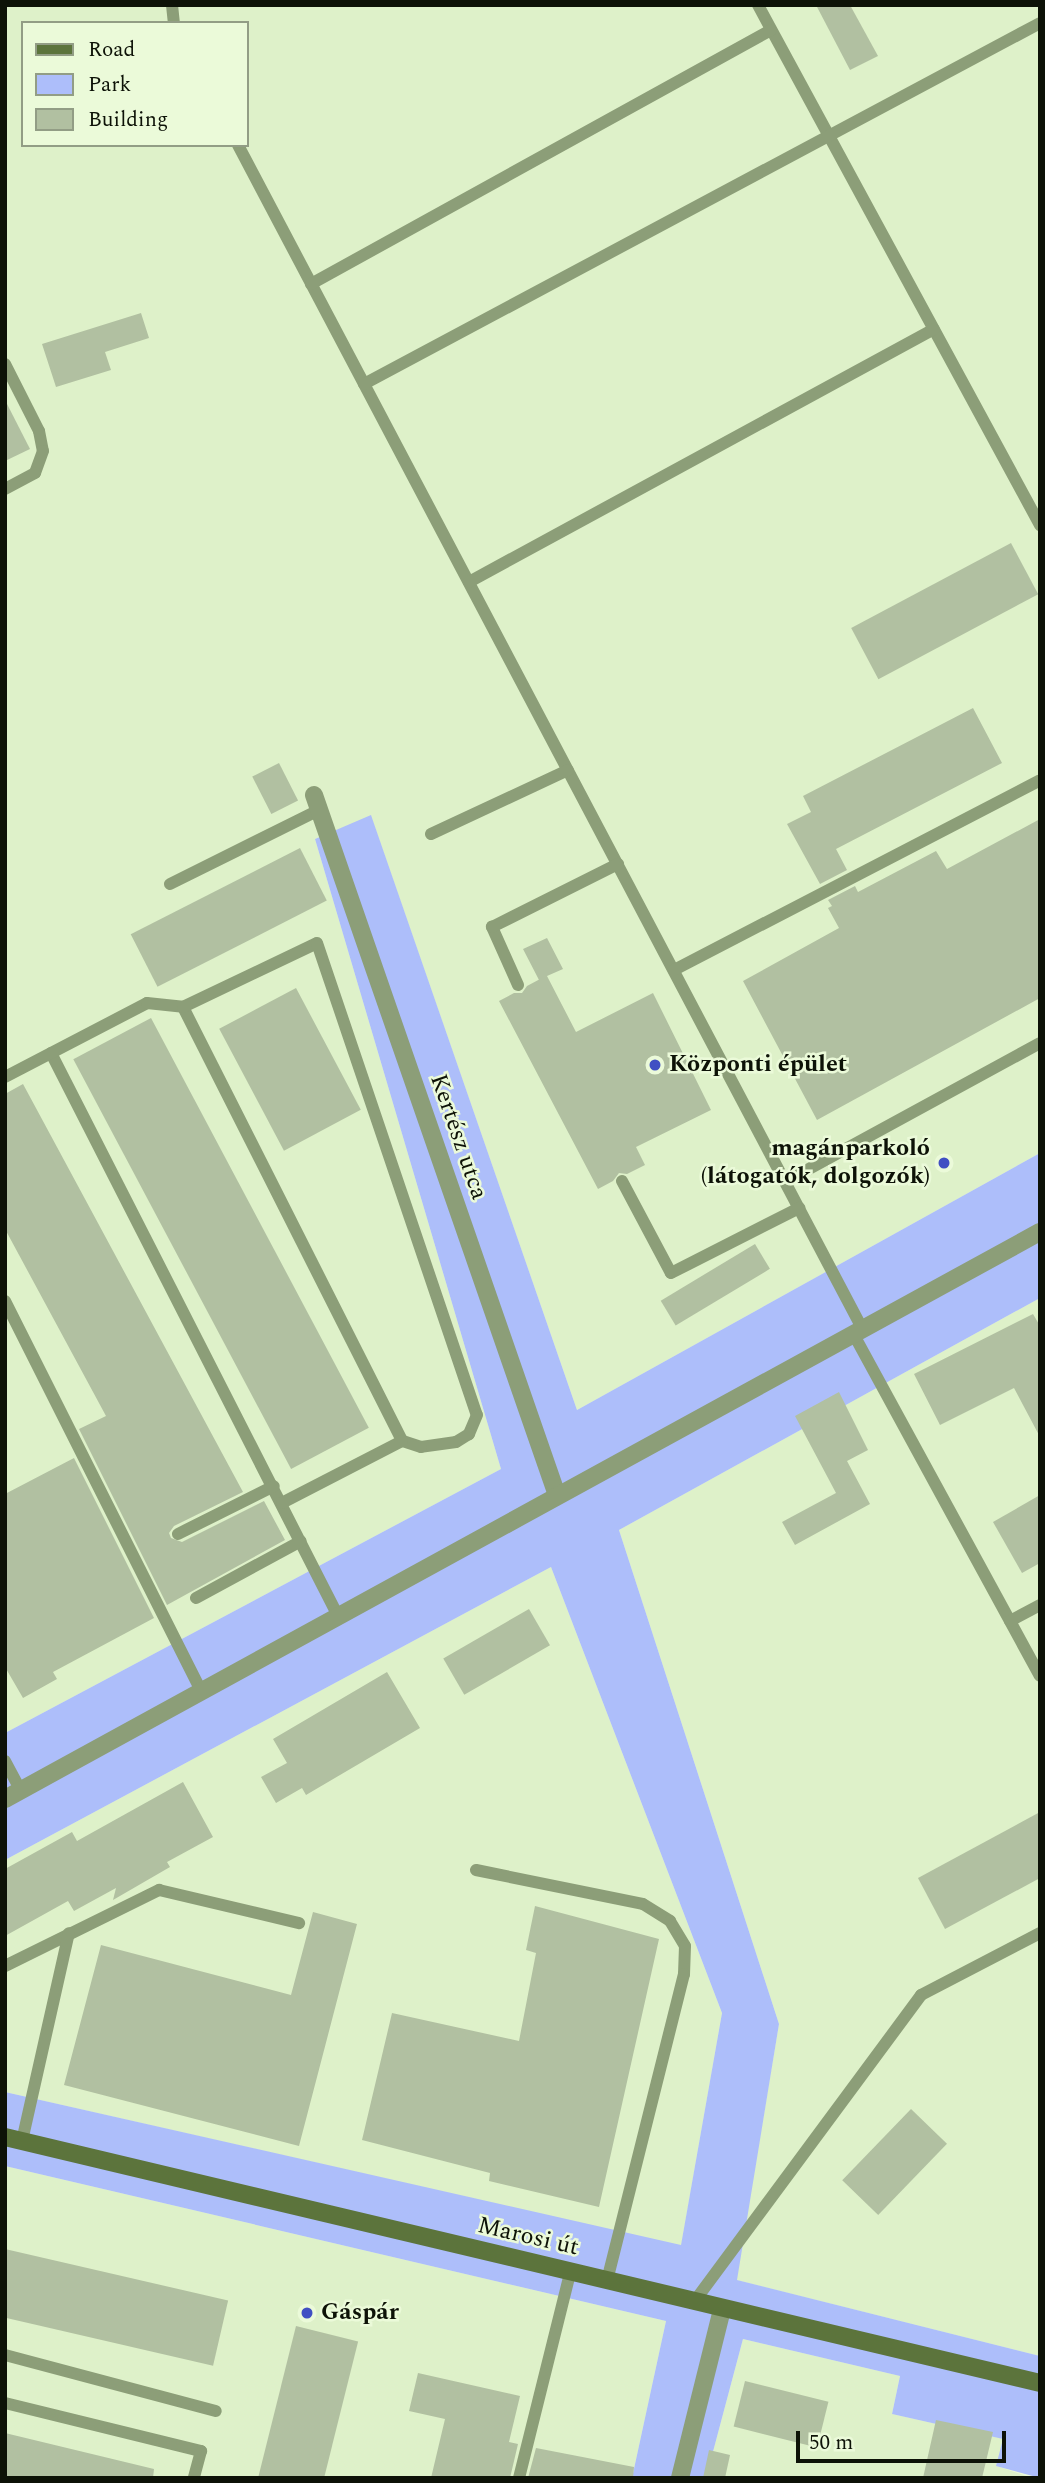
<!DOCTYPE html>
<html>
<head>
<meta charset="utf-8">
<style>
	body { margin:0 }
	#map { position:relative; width:1045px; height:2483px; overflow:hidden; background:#ebfad9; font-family:Spectral,serif }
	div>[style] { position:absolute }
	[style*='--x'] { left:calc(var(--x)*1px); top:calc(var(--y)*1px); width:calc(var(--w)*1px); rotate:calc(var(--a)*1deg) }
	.built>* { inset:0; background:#def1c9 }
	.green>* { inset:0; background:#adbefa }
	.building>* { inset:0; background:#b1c0a1; transform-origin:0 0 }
	.lane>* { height:12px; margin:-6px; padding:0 6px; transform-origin:6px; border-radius:6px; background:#8c9e78 }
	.street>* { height:18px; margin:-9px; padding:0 9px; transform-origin:9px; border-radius:9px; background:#8c9e78 }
	.secondary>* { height:18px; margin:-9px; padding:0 9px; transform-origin:9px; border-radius:9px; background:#5c743c }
	.dots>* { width:19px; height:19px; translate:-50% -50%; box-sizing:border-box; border:4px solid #ebfad9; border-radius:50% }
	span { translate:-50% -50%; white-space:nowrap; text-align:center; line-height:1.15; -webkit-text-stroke:5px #ebfad9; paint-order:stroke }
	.poi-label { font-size:24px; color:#0d1207; font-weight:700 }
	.left { translate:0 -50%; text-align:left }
	.right { translate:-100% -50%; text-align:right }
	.street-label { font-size:24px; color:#0d1207 }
	.frame { position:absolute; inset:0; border:7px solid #0d1207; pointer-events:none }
	.legend { position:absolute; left:21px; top:21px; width:228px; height:126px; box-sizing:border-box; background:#ebfad9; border:2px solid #929d85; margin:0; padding:9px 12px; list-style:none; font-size:21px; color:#0d1207 }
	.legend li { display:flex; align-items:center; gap:14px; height:35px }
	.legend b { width:35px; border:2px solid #929d85 }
	.scale { position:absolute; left:796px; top:2431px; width:210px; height:32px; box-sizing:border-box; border:4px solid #0d1207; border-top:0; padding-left:9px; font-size:21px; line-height:24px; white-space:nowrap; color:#0d1207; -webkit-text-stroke:5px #ebfad9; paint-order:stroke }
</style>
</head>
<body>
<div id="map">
	<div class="built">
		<div style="clip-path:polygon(evenodd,5px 5px,1040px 5px,1040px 1153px,577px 1410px,371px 816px,315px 839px,501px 1469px,5px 1733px,5px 5px,23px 23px,247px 23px,247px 145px,23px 145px,23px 23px)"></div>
		<div style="clip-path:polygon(1040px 1298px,1040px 2356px,736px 2280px,779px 2024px,619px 1530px)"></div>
		<div style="clip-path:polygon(551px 1567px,722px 2013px,681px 2246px,5px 2092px,5px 1860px)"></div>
		<div style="clip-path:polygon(5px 2166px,666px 2321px,632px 2478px,5px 2478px)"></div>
		<div style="clip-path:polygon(743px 2339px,900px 2376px,892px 2414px,1004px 2439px,997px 2466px,1032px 2478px,706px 2478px)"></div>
	</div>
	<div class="green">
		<div style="clip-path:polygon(371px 815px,577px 1410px,1040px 1153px,1040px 1298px,619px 1530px,779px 2024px,737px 2280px,1040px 2356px,1040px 2478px,996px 2466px,1003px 2439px,892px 2414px,900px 2376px,743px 2339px,706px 2478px,632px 2478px,666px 2321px,5px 2166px,5px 2092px,681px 2245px,722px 2013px,551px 1567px,5px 1860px,5px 1733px,501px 1469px,315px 839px)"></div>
	</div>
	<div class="building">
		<div style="clip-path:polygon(816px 5px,850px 5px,878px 56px,850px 70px)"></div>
		<div style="clip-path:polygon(141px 313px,149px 338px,105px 352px,111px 370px,56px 387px,42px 344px)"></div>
		<div style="clip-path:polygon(5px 400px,30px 449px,5px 461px)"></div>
		<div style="left:1011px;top:543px;width:58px;height:181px;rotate:62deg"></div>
		<div style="clip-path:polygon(973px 708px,1002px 763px,836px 849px,847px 870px,820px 884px,787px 824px,811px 812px,803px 796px)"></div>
		<div style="left:279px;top:763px;width:42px;height:30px;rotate:63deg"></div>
		<div style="clip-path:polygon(1040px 819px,1040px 998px,817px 1120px,743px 981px,839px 928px,828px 908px,832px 906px,828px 900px,855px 886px,858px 892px,936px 851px,947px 869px)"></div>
		<div style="left:300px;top:848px;width:59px;height:190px;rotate:63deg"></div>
		<div style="clip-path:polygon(547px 938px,563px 969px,547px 976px,576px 1032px,653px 993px,711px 1110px,636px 1147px,645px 1165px,627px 1174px,619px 1173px,613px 1181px,598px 1189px,499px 1001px,514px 993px,522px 993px,527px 986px,542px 978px,539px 980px,523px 949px)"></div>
		<div style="left:296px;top:988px;width:138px;height:87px;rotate:62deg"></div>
		<div style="left:151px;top:1018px;width:464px;height:88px;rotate:62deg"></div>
		<div style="clip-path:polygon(23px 1084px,243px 1492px,174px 1526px,169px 1533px,171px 1538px,182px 1542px,264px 1501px,285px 1540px,167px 1605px,79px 1429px,106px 1416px,5px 1229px,5px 1094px)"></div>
		<div style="left:755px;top:1244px;width:29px;height:110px;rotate:59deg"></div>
		<div style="clip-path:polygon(1033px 1314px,1040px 1326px,1040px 1437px,1014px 1388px,940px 1425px,914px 1374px)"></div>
		<div style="clip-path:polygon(839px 1392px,868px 1450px,847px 1461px,870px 1504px,795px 1545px,782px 1522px,836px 1493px,795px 1416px)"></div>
		<div style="clip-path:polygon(74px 1458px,154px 1618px,53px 1672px,57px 1679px,23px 1698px,5px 1667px,5px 1494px)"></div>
		<div style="clip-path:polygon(1040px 1495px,1040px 1563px,1022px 1573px,993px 1522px)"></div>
		<div style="left:529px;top:1609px;width:42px;height:99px;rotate:60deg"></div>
		<div style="clip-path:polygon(387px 1672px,420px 1728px,306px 1795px,302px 1788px,276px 1803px,261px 1777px,287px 1763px,273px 1739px)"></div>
		<div style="clip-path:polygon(183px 1782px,213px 1837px,167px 1862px,170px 1867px,113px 1900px,116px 1888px,74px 1911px,68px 1901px,5px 1936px,5px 1869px,72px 1832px,77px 1841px)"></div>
		<div style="clip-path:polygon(1040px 1812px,1040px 1878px,945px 1929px,918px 1878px)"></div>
		<div style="clip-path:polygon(535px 1906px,659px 1939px,599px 2207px,489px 2181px,490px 2173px,362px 2140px,392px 2013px,519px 2041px,536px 1953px,526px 1950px)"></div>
		<div style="clip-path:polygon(313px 1912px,357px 1924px,299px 2146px,64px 2085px,101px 1945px,291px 1995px)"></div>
		<div style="left:911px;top:2109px;width:50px;height:99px;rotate:44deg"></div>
		<div style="left:5px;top:2249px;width:229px;height:67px;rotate:13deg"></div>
		<div style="left:296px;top:2326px;width:64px;height:157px;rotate:14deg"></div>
		<div style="clip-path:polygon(418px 2373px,520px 2396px,509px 2442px,518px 2444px,510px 2478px,431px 2478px,445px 2419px,409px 2411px)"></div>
		<div style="left:745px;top:2381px;width:86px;height:47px;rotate:14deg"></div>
		<div style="clip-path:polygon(936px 2420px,993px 2432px,982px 2478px,923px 2478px)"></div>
		<div style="clip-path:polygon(5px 2433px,154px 2469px,153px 2478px,5px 2478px)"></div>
		<div style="clip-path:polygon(536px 2448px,634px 2467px,633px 2478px,528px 2478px)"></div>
		<div style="clip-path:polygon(709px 2450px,730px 2455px,725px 2478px,703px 2478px)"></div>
	</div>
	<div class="lane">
		<div style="--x:172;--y:5;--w:18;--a:84"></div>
		<div style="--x:758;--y:5;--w:592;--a:61.53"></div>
		<div style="--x:238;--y:145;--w:1340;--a:62.19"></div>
		<div style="--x:311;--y:284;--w:525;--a:-28.91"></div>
		<div style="--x:5;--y:364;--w:75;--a:63.1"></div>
		<div style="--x:39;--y:431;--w:20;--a:79"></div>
		<div style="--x:43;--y:451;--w:23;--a:110"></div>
		<div style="--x:35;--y:473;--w:34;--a:152"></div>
		<div style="--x:364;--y:384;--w:766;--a:-28.1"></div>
		<div style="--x:469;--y:582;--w:529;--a:-28.55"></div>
		<div style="--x:431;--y:834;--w:151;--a:-25"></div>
		<div style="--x:170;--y:884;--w:166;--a:-26.4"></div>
		<div style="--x:674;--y:970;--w:412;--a:-27.4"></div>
		<div style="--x:518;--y:985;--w:64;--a:-114.1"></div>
		<div style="--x:492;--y:927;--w:141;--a:-26.6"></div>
		<div style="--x:183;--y:1007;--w:486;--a:63.2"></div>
		<div style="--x:51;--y:1053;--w:632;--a:62.99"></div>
		<div style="--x:5;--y:1077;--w:160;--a:-27.5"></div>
		<div style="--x:147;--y:1003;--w:36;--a:6"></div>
		<div style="--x:183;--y:1007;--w:148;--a:-25.5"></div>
		<div style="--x:317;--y:943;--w:498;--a:71.3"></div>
		<div style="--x:477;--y:1415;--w:21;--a:113"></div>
		<div style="--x:469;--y:1434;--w:15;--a:148"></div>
		<div style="--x:456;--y:1442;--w:35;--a:172"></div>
		<div style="--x:421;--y:1447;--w:20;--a:-162"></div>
		<div style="--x:402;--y:1441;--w:135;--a:152.7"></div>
		<div style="--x:622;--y:1181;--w:104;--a:62"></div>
		<div style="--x:671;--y:1273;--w:144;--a:-26.9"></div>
		<div style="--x:785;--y:1182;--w:290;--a:-28.6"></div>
		<div style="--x:5;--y:1301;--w:436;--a:63.3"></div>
		<div style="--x:854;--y:1335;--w:388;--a:61.4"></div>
		<div style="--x:178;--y:1534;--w:107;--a:-26.6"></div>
		<div style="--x:196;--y:1598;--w:119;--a:-28.5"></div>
		<div style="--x:1010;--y:1621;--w:34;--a:-28"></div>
		<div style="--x:5;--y:1761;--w:34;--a:62"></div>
		<div style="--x:476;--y:1870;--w:170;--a:11.5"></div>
		<div style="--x:643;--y:1904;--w:32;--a:32"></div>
		<div style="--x:670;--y:1921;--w:29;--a:59"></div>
		<div style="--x:685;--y:1946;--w:28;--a:92"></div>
		<div style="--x:684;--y:1974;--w:317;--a:104.1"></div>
		<div style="--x:5;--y:1966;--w:172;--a:-26.3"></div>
		<div style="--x:159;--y:1890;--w:144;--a:13.3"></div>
		<div style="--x:22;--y:2141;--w:213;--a:-77.3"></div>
		<div style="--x:694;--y:2302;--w:382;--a:-53.5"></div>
		<div style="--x:921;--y:1995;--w:134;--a:-27.5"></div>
		<div style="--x:5;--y:2355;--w:218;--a:14.9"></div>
		<div style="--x:5;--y:2403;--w:202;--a:13.8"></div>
		<div style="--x:201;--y:2451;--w:28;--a:105"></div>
		<div style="--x:519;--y:2478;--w:211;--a:-76"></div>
	</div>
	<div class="street">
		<div style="--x:314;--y:795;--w:741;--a:70.86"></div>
		<div style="--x:5;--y:1799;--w:1180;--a:-28.72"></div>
		<div style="--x:680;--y:2478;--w:174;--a:-76"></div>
	</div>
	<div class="secondary">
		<div style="--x:5;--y:2137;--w:1064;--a:13.37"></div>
	</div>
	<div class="dots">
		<div style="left:655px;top:1065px;background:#404fc3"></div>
		<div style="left:944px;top:1163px;background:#404fc3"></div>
		<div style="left:307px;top:2313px;background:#404fc3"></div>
	</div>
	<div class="poi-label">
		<span class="left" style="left:669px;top:1065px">Központi épület</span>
		<span class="right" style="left:930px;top:1163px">magánparkoló<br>(látogatók, dolgozók)</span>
		<span class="left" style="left:321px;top:2313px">Gáspár</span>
	</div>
	<div class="street-label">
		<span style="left:458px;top:1137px;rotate:71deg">Kertész utca</span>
		<span style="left:528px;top:2237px;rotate:13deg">Marosi út</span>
	</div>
	<div class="frame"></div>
	<ul class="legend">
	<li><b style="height:9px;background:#5c743c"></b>Road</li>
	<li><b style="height:19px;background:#adbefa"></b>Park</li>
	<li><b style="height:19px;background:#b1c0a1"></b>Building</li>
	</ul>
	<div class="scale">50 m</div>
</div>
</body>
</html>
